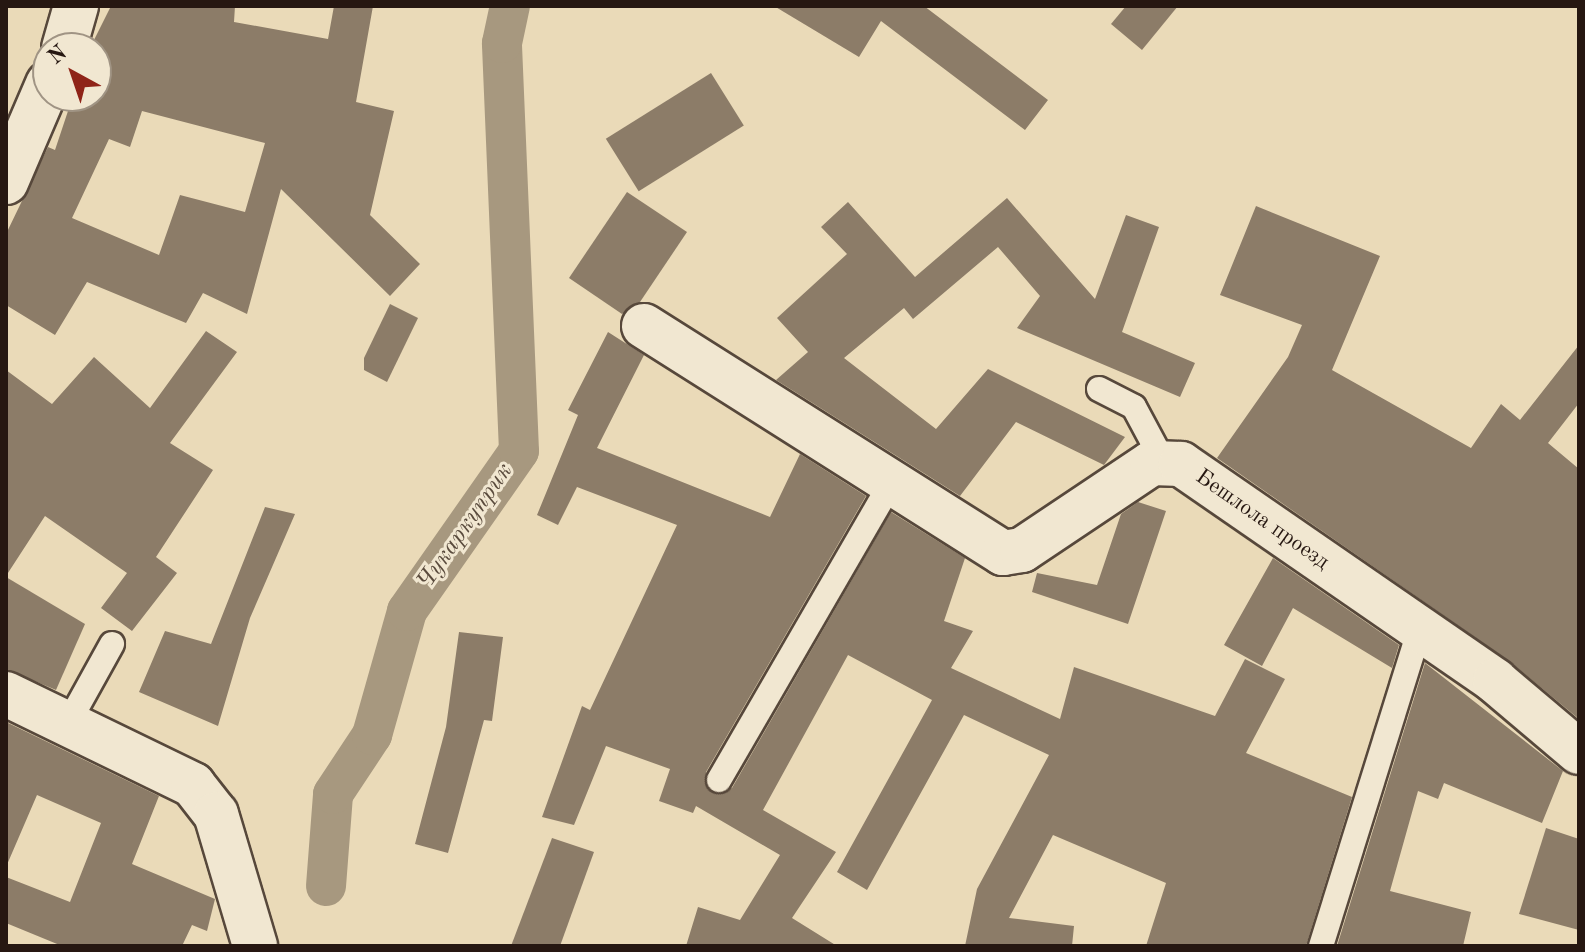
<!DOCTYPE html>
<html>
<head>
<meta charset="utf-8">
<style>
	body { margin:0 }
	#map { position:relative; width:1585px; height:952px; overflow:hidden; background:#eadab8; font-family:"Old Standard TT",serif }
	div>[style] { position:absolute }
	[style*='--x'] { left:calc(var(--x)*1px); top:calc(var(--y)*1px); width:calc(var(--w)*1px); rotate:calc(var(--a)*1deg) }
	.canal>* { height:40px; margin:-20px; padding:0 20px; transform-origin:20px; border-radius:20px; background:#a7987f }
	.building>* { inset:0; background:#8c7c68; transform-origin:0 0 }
	.roads { filter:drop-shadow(2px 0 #57483b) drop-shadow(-2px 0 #57483b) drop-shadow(0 2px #57483b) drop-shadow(0 -2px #57483b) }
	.lane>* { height:24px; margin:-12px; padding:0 12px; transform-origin:12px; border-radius:12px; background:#f1e7d1 }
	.street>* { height:44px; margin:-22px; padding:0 22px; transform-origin:22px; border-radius:22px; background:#f1e7d1 }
	.secondary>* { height:44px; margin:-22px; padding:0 22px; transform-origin:22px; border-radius:22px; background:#f1e7d1 }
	span { translate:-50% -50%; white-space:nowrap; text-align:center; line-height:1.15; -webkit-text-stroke:6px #f1e7d1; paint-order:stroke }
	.street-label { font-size:22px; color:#261711 }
	.water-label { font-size:24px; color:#5a4b3d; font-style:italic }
	.frame { position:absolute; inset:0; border:8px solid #261711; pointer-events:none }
	.north { position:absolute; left:32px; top:32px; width:80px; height:80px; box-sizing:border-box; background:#f1e7d1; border:2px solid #a09484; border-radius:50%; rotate:320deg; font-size:22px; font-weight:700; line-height:32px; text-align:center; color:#261711 }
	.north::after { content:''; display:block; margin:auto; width:28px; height:36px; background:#8f2418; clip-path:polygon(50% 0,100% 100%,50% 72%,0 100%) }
</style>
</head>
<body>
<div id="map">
	<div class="canal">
		<div style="--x:326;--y:886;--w:92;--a:-85.6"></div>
		<div style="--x:333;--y:794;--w:71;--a:-56.5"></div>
		<div style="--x:372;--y:735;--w:129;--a:-74.2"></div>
		<div style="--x:407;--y:611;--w:195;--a:-55"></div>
		<div style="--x:519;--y:451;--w:408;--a:-92.4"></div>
		<div style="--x:502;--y:43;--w:38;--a:-78"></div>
	</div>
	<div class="building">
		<div style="clip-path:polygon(evenodd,111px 6px,235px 6px,234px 22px,328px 39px,334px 6px,373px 6px,356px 102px,394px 111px,370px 215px,420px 264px,390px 296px,281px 189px,247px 314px,203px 293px,186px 323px,87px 282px,55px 335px,6px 305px,6px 234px,48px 147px,55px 150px,73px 96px,96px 96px,96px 48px,90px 48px,111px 6px,142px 111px,265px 143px,245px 212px,180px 195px,159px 255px,72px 218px,109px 139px,130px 147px,142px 111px)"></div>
		<div style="clip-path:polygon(774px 6px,924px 6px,1048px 100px,1025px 130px,881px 21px,859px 57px)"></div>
		<div style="clip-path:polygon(1126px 6px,1178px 6px,1142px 50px,1111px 24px)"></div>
		<div style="left:711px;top:73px;width:62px;height:124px;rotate:58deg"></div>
		<div style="clip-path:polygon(627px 192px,687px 232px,640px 302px,622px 314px,569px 278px)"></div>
		<div style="clip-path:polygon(1007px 198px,1095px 299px,1126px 215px,1159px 227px,1122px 332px,1195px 363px,1180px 397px,1017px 328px,1040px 296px,998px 247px,913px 319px,904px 308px,844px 358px,936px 429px,988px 369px,1125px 437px,1104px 465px,1016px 422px,960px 496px,776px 380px,808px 352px,777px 318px,847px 254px,821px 227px,848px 202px,915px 277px)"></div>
		<div style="clip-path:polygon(1256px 206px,1380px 256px,1332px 370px,1471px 448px,1501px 404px,1520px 420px,1579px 345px,1579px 403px,1548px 443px,1579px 469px,1579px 719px,1509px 661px,1217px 458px,1288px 357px,1302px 325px,1220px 295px)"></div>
		<div style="clip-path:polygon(390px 304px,418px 318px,387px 382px,364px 370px,364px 358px)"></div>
		<div style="clip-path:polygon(206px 331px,237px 352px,170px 443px,213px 470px,156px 557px,177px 573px,132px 631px,101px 608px,127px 573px,45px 516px,6px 576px,6px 370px,52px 404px,94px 357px,150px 408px)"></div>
		<div style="clip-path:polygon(608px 332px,644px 355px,597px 448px,770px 517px,800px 454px,866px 496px,706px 772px,711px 792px,732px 788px,891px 512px,965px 558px,944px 621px,973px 631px,951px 668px,1060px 719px,1074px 667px,1215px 716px,1245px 659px,1285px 679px,1246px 753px,1352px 797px,1306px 946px,1146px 946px,1166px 883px,1053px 835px,1009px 918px,1074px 926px,1072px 946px,965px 946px,977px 889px,1049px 755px,964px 715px,867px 890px,837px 872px,932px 700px,848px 655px,763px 810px,836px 852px,792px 918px,837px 946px,686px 946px,698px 907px,740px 920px,780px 855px,696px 806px,693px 813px,659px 801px,670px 769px,606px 746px,574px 825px,542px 817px,582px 706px,590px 710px,677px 525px,577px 487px,558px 525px,537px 515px,578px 415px,568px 410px)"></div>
		<div style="clip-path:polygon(1138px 502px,1166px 511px,1128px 624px,1032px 592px,1037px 573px,1097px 585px,1121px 514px)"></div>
		<div style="clip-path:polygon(265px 507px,295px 514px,250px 618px,218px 726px,139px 692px,165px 631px,211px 644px)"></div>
		<div style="clip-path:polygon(1273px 558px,1399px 645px,1392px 668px,1293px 608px,1262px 666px,1224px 645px)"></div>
		<div style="clip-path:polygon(6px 577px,85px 624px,56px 690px,6px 669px)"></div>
		<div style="clip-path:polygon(459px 632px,503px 637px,492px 721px,484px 720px,448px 853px,415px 844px,446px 727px)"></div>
		<div style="clip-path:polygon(1425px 663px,1563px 771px,1542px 823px,1444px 783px,1438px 799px,1418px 791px,1390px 891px,1471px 912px,1463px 946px,1337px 946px)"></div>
		<div style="clip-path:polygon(6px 722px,159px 796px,132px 864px,215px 899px,207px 931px,192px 925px,182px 946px,62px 946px,6px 923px,6px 877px,70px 902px,101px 823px,37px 795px,6px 867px)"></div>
		<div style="clip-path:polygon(1546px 828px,1579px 839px,1579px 930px,1519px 914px)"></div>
		<div style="clip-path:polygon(552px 838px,594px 852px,560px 946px,511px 946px)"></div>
	</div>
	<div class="roads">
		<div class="lane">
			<div style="--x:1099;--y:389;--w:39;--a:27"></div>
			<div style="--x:1134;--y:407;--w:61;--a:61.8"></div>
			<div style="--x:66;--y:727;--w:95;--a:-61"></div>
			<div style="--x:719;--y:780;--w:345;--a:-59.9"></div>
			<div style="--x:1321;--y:946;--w:333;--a:-72.7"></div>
		</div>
		<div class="street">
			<div style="--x:64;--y:48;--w:44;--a:-74.1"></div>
			<div style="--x:6;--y:182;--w:107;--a:-66.8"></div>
			<div style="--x:644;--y:326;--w:425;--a:32.3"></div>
			<div style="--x:1003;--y:553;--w:19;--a:-9"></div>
			<div style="--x:1022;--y:550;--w:156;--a:-33.8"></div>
			<div style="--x:1152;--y:463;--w:29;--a:2"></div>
			<div style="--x:1181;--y:464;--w:382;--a:34.6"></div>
			<div style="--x:1495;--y:681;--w:110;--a:40.2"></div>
		</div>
		<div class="secondary">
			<div style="--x:6;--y:694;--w:208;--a:25.9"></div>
			<div style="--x:193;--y:785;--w:37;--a:52"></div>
			<div style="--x:216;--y:814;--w:138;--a:73.5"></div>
		</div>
	</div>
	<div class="street-label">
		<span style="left:1262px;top:520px;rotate:35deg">Бешлола проезд</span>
	</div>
	<div class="water-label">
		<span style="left:466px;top:527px;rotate:-55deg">Чукаркуприк</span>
	</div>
	<div class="frame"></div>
	<div class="north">N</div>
</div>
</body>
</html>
